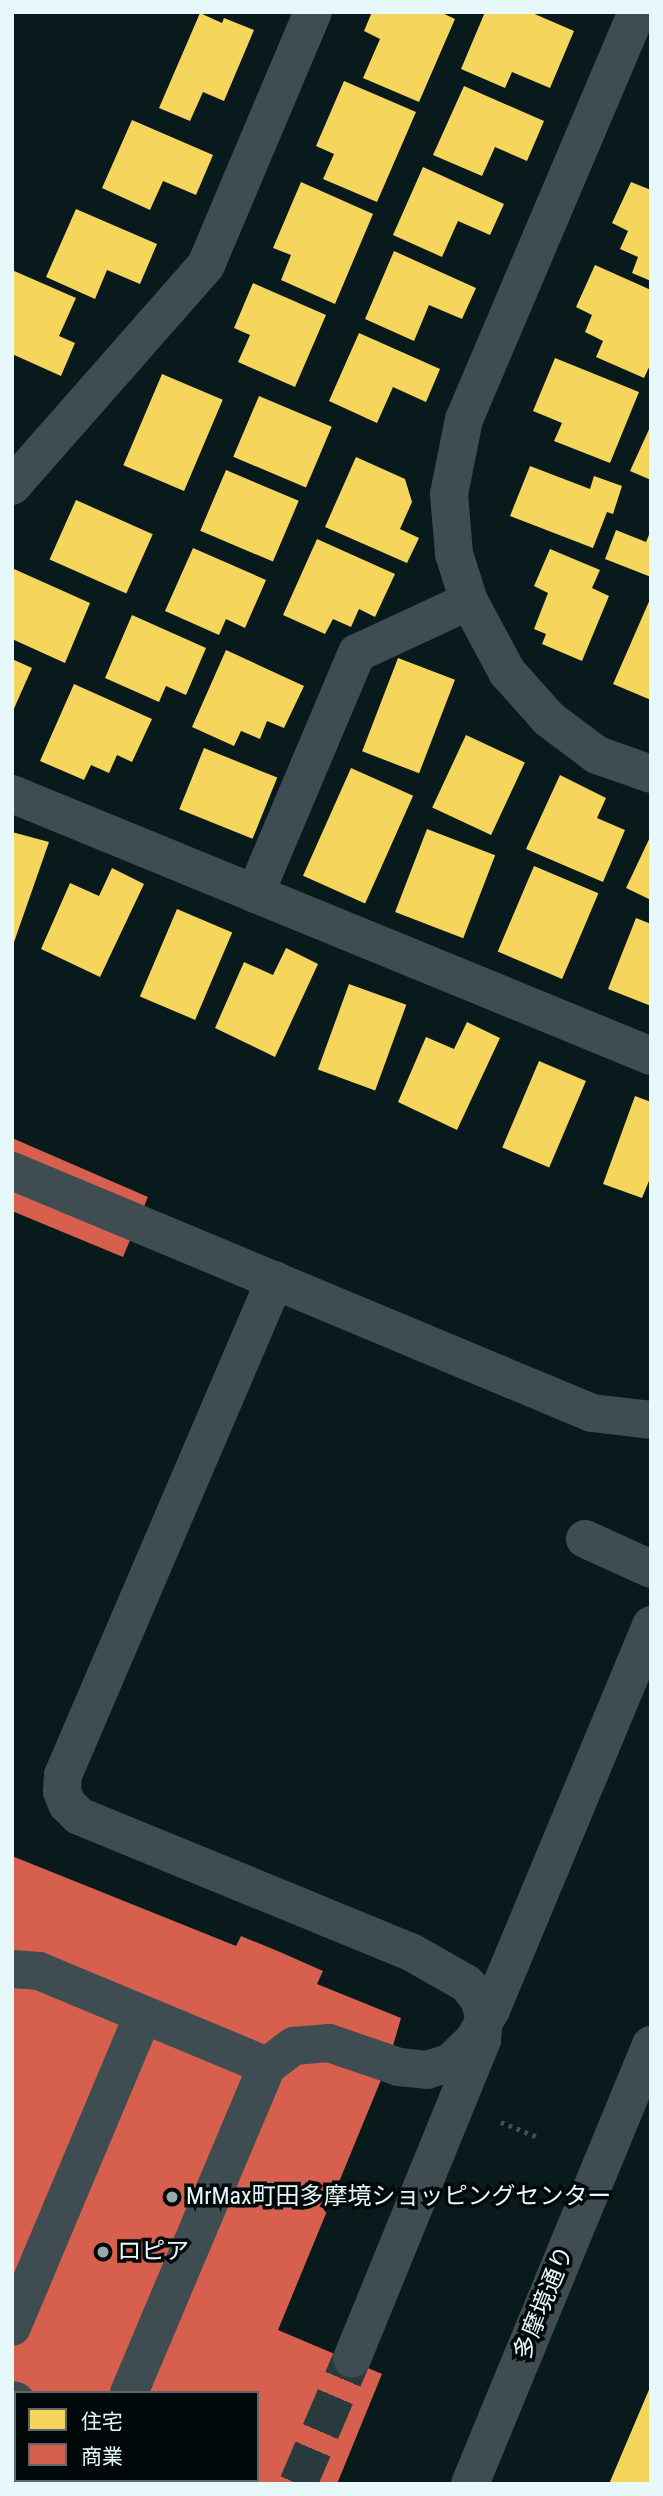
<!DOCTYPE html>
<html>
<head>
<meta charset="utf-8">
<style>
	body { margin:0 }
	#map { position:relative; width:663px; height:2496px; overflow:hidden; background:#081a1b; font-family:"Roboto Condensed","Noto Sans JP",sans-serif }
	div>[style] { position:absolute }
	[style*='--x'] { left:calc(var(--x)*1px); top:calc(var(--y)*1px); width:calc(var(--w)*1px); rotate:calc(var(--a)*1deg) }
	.homes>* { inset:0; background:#f6d55c; transform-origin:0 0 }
	.shops>* { inset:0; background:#d6604d }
	.minor-tunnel>* { height:38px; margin-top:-19px; transform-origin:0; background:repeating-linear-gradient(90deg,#293b3c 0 38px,transparent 0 57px) }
	.path>* { height:4.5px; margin-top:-2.25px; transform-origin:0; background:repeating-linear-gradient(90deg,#435053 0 3.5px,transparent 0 8.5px) }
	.minor>* { height:38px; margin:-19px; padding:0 19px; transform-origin:19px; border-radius:19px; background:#3f4d53 }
	.dots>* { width:19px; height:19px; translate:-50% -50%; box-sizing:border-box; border:4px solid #010809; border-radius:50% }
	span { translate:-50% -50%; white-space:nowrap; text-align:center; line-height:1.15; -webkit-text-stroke:7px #010809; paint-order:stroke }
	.poi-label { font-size:24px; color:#e6f8f9 }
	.left { translate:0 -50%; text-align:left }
	.street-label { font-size:24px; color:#e6f8f9 }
	.frame { position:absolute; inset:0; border:14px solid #e6f8f9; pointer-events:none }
	.legend { position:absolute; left:14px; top:2391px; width:245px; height:91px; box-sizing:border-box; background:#010809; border:2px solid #5d6869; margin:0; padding:9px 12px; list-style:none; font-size:21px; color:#e6f8f9 }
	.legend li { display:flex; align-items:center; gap:14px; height:35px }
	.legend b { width:35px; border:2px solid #5d6869 }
</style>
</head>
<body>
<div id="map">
	<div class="homes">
		<div style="clip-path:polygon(372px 12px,440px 12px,455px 19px,419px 102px,363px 78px,380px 39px,364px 31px)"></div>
		<div style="clip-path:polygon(485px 12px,530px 12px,574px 31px,550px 88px,512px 72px,505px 88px,461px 69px)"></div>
		<div style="clip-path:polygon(200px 13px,222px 23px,224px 18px,254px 30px,224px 101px,203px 92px,190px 121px,159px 108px)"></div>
		<div style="clip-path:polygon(344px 81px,416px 112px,377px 202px,323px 179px,334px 154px,316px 146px)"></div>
		<div style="clip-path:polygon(464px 86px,544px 121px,527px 161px,495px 147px,482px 176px,433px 155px)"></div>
		<div style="clip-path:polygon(132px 120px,213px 155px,196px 195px,163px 181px,150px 210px,102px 188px)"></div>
		<div style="clip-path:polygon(423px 167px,504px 204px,490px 235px,458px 221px,442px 257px,393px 235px)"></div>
		<div style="clip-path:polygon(301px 182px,373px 214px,335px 304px,281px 280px,291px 255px,273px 248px)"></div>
		<div style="clip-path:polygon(631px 182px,651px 190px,651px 281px,632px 273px,638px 257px,620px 249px,628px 231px,612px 223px)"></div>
		<div style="clip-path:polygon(76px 209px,157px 244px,140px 284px,107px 270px,95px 299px,46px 277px)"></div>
		<div style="clip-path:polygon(394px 251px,476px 288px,462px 319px,429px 305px,414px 341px,365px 319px)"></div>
		<div style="clip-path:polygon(595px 265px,651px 290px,651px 363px,644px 378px,596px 357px,603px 341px,585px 332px,592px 315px,576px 307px)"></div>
		<div style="clip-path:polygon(12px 270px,76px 298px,59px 336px,75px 343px,61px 376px,12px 354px)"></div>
		<div style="clip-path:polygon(253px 283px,326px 315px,295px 387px,238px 362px,250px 335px,234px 328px)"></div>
		<div style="clip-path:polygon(359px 333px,440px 369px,426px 402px,393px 387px,377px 423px,329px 401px)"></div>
		<div style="clip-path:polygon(555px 358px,639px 392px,610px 463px,554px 441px,562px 423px,533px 411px)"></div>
		<div style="left:162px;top:374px;width:66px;height:99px;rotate:23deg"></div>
		<div style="left:259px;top:396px;width:79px;height:66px;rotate:23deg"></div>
		<div style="clip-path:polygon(651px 425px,651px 480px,630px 471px)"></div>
		<div style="clip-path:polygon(356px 457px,405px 479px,412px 502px,400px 529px,419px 538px,407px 563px,325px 527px)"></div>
		<div style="clip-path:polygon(530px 466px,590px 489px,594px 476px,622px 486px,613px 514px,607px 512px,593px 548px,510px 516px)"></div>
		<div style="left:226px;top:470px;width:79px;height:66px;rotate:23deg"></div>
		<div style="left:76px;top:500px;width:84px;height:65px;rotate:24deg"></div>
		<div style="clip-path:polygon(616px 530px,646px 542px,651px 530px,651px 577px,605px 559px)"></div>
		<div style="clip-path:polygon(317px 539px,395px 574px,375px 617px,359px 609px,351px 627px,333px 619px,325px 634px,283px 615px)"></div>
		<div style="clip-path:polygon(193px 548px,266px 580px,245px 628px,226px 619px,219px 635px,165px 611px)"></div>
		<div style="clip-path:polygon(550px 549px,600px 570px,592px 588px,609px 596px,582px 661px,542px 644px,546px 634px,534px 629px,548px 593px,534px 586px)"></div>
		<div style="clip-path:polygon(14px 569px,90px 603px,65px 663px,12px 639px)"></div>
		<div style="clip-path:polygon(651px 597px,651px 700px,613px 684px)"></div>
		<div style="clip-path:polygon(132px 615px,206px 648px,186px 695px,166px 686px,159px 702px,105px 678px)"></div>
		<div style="clip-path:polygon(226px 650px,304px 686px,284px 728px,267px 721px,260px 739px,241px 731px,234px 746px,192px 727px)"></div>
		<div style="left:398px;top:658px;width:61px;height:100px;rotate:21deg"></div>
		<div style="clip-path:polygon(12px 659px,32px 668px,12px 713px)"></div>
		<div style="clip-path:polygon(74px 684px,152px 719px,132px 762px,117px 755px,109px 773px,91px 765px,84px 780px,40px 761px)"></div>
		<div style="left:466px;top:735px;width:65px;height:80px;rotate:25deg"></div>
		<div style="left:204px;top:748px;width:79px;height:66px;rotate:22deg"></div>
		<div style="left:351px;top:768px;width:68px;height:118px;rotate:24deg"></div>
		<div style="clip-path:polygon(560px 775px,606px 798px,597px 818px,625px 830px,603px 882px,526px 849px)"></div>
		<div style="left:427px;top:829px;width:73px;height:89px;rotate:21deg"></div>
		<div style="clip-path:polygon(12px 832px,49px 842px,13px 945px,12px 945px)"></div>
		<div style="clip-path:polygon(651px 835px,651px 900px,626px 888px)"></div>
		<div style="left:534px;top:866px;width:70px;height:93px;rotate:23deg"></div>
		<div style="clip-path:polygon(112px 868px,144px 884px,100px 977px,41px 949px,70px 883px,99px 896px)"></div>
		<div style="left:177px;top:909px;width:60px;height:95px;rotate:23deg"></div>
		<div style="clip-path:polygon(636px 918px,651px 924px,651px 1006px,608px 989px)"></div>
		<div style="clip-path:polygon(286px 948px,318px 964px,275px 1057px,215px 1028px,244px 962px,273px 975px)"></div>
		<div style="left:349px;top:984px;width:61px;height:91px;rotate:20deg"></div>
		<div style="clip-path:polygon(467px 1022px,500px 1038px,457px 1130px,398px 1102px,426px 1037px,454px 1049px)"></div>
		<div style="left:539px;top:1061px;width:51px;height:94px;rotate:23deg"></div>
		<div style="clip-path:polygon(635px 1096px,651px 1102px,651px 1176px,642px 1198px,603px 1184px)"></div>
		<div style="clip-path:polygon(651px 2385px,651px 2484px,609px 2484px)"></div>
	</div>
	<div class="shops">
		<div style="clip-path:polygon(12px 1138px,148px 1197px,123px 1257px,12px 1211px)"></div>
		<div style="clip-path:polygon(evenodd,12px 1856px,236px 1946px,241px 1936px,280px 1952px,323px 1971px,317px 1984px,401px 2018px,388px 2063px,278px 2330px,382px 2374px,337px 2484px,12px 2484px,12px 1856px,16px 2393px,257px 2393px,257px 2480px,16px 2480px,16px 2393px)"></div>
	</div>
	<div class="minor-tunnel">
		<div style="--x:37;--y:2480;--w:9;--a:27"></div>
		<div style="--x:298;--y:2484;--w:137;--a:-66.8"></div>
	</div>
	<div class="path">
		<div style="--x:501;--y:2122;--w:42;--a:22.3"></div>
	</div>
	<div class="minor">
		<div style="--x:637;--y:12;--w:442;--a:113"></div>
		<div style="--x:464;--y:419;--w:76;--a:101.3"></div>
		<div style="--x:449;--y:494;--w:60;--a:85.2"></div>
		<div style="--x:454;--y:554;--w:49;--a:72.3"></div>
		<div style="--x:469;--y:601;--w:81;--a:61.8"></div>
		<div style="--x:507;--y:672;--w:63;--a:48.2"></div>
		<div style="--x:549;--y:719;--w:60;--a:36.9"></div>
		<div style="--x:597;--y:755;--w:57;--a:19.4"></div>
		<div style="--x:12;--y:486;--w:294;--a:-48.7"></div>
		<div style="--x:206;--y:265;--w:275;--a:-67.1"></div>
		<div style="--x:12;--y:794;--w:691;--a:22.29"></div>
		<div style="--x:255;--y:894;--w:262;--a:-67.1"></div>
		<div style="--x:357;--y:653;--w:123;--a:-24.9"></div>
		<div style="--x:12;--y:1171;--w:628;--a:22.65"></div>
		<div style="--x:592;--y:1413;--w:59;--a:6.8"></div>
		<div style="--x:275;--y:1280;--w:538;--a:113.18"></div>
		<div style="--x:63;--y:1775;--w:16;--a:94"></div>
		<div style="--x:62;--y:1791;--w:14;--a:69"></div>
		<div style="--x:67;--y:1804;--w:17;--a:45"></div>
		<div style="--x:79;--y:1816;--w:359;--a:22.3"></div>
		<div style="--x:411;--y:1952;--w:64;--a:29.7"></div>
		<div style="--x:467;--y:1984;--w:19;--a:51"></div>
		<div style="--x:479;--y:1999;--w:19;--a:74"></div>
		<div style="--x:484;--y:2017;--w:23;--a:95"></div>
		<div style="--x:482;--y:2040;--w:344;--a:112.2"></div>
		<div style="--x:585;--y:1539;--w:72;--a:24.4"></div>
		<div style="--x:12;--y:1969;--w:27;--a:4"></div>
		<div style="--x:39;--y:1971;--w:247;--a:22.6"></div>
		<div style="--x:267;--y:2066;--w:355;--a:112.9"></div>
		<div style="--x:267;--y:2066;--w:34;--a:-37"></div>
		<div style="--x:294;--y:2046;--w:35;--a:-5"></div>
		<div style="--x:329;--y:2043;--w:74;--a:18.9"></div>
		<div style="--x:399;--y:2067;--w:28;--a:6"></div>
		<div style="--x:427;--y:2070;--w:25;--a:-18"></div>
		<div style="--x:451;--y:2062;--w:30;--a:-44"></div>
		<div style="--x:473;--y:2041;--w:36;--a:-60"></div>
		<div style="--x:491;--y:2010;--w:417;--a:-67.4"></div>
		<div style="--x:12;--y:2327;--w:338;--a:-67.2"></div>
		<div style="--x:12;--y:2400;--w:4;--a:14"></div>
		<div style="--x:470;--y:2484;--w:475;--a:-67.6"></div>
	</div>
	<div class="dots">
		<div style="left:172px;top:2197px;background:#98aaab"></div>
		<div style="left:103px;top:2252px;background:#98aaab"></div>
	</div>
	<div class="poi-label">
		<span class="left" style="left:186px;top:2197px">MrMax町田多摩境ショッピングセンター</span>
		<span class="left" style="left:117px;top:2252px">ロピア</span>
	</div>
	<div class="street-label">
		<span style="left:544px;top:2303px;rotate:-68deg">多摩境通り</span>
	</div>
	<div class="frame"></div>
	<ul class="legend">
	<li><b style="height:19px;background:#f6d55c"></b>住宅</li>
	<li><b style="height:19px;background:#d6604d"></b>商業</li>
	</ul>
</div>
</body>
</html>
